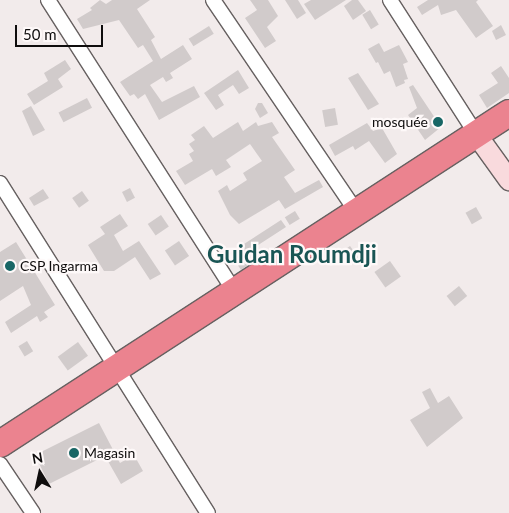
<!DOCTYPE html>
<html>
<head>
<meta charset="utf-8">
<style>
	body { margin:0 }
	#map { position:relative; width:509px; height:513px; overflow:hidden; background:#f2ebeb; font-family:Lato,sans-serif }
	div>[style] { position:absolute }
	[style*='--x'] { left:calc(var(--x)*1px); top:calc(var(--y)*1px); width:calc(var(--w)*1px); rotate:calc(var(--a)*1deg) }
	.building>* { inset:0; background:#d1cbcb; transform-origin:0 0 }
	.roads { filter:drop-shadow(1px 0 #676161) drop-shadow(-1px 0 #676161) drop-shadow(0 1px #676161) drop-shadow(0 -1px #676161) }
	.street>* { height:14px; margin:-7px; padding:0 7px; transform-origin:7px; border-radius:7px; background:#fff }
	.secondary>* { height:20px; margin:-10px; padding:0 10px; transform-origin:10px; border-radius:10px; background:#f9dadd }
	.highway>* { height:26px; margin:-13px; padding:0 13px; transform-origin:13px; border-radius:13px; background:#eb838f }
	.dots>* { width:14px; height:14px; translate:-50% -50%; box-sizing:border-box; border:2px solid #fef9f9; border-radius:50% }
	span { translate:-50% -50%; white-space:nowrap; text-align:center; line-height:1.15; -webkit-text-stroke:4.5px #fef9f9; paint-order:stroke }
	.poi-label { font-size:14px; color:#0f0d0d }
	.right { translate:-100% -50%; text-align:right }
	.left { translate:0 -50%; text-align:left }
	.town-label { font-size:24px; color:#195554; font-weight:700 }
	.north { position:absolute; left:15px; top:448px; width:50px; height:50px; -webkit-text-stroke:4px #fef9f9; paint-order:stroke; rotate:350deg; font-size:14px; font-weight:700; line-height:20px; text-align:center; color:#0f0d0d }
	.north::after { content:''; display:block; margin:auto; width:18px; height:22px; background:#0f0d0d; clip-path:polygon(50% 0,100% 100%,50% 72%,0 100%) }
	.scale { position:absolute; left:15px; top:25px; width:88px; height:22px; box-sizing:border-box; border:2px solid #0f0d0d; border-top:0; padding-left:6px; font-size:15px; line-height:18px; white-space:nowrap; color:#0f0d0d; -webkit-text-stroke:4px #fef9f9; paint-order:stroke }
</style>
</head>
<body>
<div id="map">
	<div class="building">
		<div style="clip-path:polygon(100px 0,106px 4px,112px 0,150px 0,137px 9px,155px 37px,151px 40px,161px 59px,183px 45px,192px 59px,170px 73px,173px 78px,166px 82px,163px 77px,150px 85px,162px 102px,194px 86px,200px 97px,159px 120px,145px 94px,138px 99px,134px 94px,130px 96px,120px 82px,153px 61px,143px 45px,138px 48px,119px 20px,83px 29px,77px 19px,92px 10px,90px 8px)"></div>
		<div style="clip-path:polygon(250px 0,268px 0,278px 16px,267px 27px,276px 41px,265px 48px,245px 18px,257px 10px)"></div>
		<div style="clip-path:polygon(285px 0,298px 0,306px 13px,297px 19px)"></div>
		<div style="clip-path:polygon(311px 0,346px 0,315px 20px,304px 4px)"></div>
		<div style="clip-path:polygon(352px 0,358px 0,366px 11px,353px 20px,344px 6px)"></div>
		<div style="clip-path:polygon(428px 0,478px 0,476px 2px,493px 26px,476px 38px,456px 10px,441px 15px,438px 5px,422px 15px,417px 7px)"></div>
		<div style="left:370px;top:10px;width:17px;height:9px;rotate:59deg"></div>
		<div style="clip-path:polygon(501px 25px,506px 35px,496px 40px,492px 31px)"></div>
		<div style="left:209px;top:26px;width:9px;height:24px;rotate:58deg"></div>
		<div style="clip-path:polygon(379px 43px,384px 52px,399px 45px,408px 62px,403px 64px,408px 79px,404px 80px,405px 83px,396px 87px,390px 71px,384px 74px,378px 62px,376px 63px,368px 49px)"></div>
		<div style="clip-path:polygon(65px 60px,71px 69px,58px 79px,63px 87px,34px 105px,27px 94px,48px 81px,44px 73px)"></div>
		<div style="clip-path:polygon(501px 66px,509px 78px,509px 93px,487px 108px,479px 95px,498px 83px,491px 73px)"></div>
		<div style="clip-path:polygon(238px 70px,249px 88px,239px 94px,233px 85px,218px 95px,224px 105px,216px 110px,204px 93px)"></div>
		<div style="clip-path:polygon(358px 73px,379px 104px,368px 110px,348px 78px)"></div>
		<div style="clip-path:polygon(413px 85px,441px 127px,425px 140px,408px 115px,417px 108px,409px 87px)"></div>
		<div style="left:87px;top:98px;width:11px;height:32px;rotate:63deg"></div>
		<div style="clip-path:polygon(258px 103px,262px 103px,268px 113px,260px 118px,255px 109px)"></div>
		<div style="clip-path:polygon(31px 106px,45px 130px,33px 136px,22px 111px)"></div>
		<div style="left:335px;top:108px;width:17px;height:13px;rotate:80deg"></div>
		<div style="clip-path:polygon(238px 122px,243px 131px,256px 122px,258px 126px,272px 122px,279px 133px,272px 137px,295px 170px,284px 177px,295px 193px,319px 180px,323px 187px,285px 209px,279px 200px,239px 224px,230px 215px,218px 191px,227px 185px,230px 191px,247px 180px,243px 173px,262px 161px,250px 144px,226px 160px,231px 167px,216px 176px,212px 169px,185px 185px,176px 171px,193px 161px,189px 154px,194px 151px,189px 144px,195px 140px,191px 135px,204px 126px,213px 138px)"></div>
		<div style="clip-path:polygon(367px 123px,373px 131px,382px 128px,397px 154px,385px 163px,369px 141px,355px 150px,353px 146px,335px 156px,329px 145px)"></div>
		<div style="left:130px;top:188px;width:11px;height:9px;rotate:63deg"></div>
		<div style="clip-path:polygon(43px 189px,49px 198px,34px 206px,29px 198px)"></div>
		<div style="left:82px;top:191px;width:12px;height:12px;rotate:55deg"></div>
		<div style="left:476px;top:207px;width:13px;height:12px;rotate:61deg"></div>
		<div style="left:295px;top:211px;width:9px;height:12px;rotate:58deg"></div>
		<div style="clip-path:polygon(120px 214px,128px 226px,114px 235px,123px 251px,139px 241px,161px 274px,150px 280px,135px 257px,114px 271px,104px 271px,88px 245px,105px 234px,100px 227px)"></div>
		<div style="left:161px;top:215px;width:14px;height:16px;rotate:56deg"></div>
		<div style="clip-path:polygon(281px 220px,286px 227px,246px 253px,252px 262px,241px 270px,230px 253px)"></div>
		<div style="left:179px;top:241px;width:18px;height:17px;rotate:56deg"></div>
		<div style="clip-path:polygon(16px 242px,55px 305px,44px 312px,48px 317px,40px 322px,37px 316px,11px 333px,5px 322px,31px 305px,23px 286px,0 301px,0 252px)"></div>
		<div style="left:350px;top:246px;width:14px;height:13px;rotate:54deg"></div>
		<div style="left:390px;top:261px;width:19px;height:19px;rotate:55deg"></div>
		<div style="left:459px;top:286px;width:13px;height:16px;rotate:51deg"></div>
		<div style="left:27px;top:341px;width:12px;height:10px;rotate:59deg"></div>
		<div style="left:78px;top:342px;width:17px;height:25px;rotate:54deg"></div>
		<div style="clip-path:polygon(430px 388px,438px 403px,449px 396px,463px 418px,427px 447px,410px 420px,430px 408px,422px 392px)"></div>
		<div style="clip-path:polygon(99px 423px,120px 463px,134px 455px,143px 471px,121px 484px,105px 456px,49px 484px,35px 455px)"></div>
	</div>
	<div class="roads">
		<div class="street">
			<div style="--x:48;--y:0;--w:345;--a:57.4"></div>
			<div style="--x:213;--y:0;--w:258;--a:55.9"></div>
			<div style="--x:390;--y:0;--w:159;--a:57.3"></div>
			<div style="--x:0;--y:183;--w:390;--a:57.8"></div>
			<div style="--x:0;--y:464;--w:59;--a:56"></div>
		</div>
		<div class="secondary">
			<div style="--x:476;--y:134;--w:57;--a:54.3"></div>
		</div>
		<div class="highway">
			<div style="--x:0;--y:444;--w:607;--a:-33.04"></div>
		</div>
	</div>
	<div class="dots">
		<div style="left:438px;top:122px;background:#186665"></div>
		<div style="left:10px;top:266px;background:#186665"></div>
		<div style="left:74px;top:453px;background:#186665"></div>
	</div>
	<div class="poi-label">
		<span class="right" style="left:428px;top:122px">mosquée</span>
		<span class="left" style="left:20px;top:266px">CSP Ingarma</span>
		<span class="left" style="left:84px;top:453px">Magasin</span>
	</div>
	<div class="town-label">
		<span style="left:292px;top:254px">Guidan Roumdji</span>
	</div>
	<div class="north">N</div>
	<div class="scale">50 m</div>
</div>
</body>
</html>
